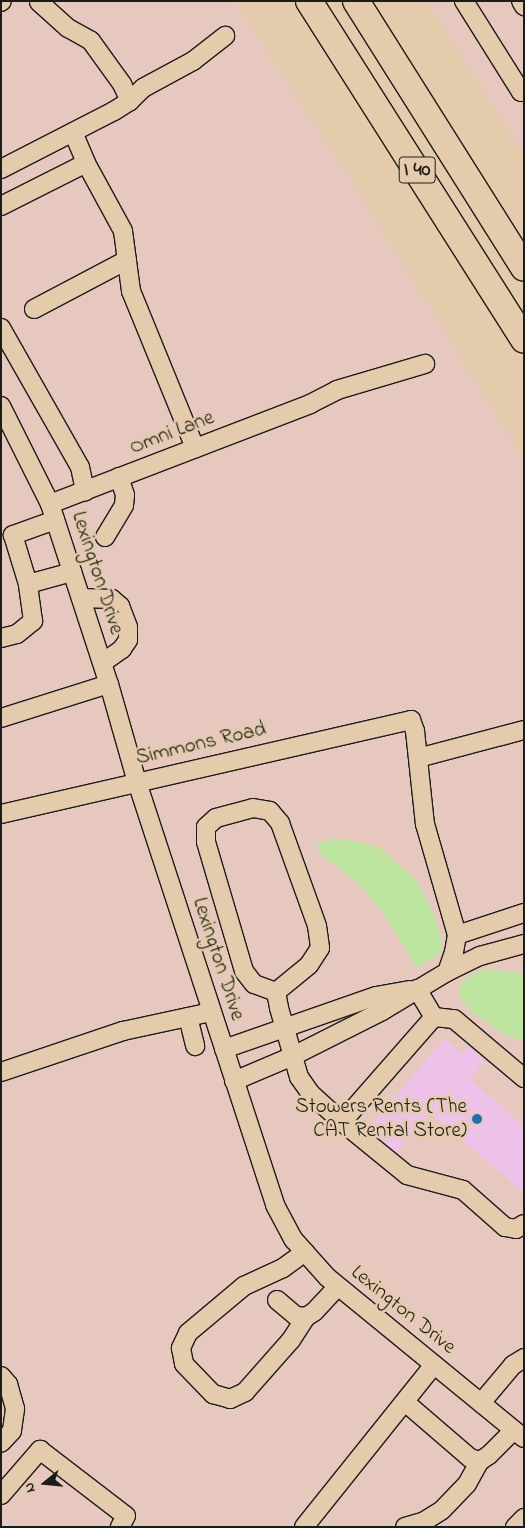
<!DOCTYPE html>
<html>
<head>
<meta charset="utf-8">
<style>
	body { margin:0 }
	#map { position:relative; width:525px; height:1528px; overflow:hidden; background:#e3cbac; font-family:"Indie Flower",sans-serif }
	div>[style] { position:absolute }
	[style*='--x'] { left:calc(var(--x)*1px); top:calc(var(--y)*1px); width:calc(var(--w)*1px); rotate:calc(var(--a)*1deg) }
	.built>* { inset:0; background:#e6c8be }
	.green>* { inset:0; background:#bee5a0 }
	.building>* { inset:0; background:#eec2e8 }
	.roads { filter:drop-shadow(1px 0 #1c1c1c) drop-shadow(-1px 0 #1c1c1c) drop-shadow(0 1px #1c1c1c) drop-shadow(0 -1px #1c1c1c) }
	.minor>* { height:18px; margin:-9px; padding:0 9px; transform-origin:9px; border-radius:9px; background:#e3cbac }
	.highway>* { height:26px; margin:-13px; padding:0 13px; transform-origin:13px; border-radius:13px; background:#e3cbac }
	.dots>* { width:14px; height:14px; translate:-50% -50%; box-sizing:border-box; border:2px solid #e3cbac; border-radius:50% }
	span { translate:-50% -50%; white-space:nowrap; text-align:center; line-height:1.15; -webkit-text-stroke:5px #e3cbac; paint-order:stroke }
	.shield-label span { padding:1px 4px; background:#e3cbac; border:1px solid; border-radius:4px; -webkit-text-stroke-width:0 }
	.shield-label { font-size:20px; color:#1c1c1c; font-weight:700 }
	.street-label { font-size:21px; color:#1c1c1c }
	.poi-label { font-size:21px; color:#1c1c1c }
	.right { translate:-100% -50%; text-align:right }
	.frame { position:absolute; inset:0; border:2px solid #1c1c1c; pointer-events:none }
	.north { position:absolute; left:20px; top:1458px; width:50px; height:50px; -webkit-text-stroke:4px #e3cbac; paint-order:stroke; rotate:253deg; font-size:14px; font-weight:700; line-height:20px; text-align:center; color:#1c1c1c }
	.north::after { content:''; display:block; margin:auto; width:18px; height:22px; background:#1c1c1c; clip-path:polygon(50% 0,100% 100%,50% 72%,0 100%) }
</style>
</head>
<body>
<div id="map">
	<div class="built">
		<div style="clip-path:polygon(1px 1px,235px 1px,347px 174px,524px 459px,524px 1527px,1px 1527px)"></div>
		<div style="clip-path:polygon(427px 1px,524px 1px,524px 156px)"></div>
	</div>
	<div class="green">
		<div style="clip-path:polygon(327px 839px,347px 839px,379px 847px,417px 881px,435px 915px,442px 942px,441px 953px,417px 968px,384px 914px,360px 885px,322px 856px,316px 846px)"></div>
		<div style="clip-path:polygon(483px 969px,524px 973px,524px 1040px,509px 1037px,471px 1012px,460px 997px,459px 988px,464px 979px)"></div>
	</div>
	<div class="building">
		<div style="clip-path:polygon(445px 1038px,462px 1054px,468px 1046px,484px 1061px,470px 1079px,524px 1126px,524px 1193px,429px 1112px,395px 1154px,367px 1130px)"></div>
	</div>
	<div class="roads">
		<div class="minor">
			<div style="--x:464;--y:1;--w:107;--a:57.9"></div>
			<div style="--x:521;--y:92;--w:4;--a:-34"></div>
			<div style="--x:521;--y:1;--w:6;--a:59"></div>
			<div style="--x:1;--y:2;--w:1;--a:-45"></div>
			<div style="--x:39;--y:2;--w:39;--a:42"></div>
			<div style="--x:68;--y:28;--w:26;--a:29"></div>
			<div style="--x:91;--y:41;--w:53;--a:54.2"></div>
			<div style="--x:122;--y:84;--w:19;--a:65"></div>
			<div style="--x:73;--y:132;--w:34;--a:67"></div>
			<div style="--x:1;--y:169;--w:127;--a:-27.2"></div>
			<div style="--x:114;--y:111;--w:19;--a:-32"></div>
			<div style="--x:130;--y:101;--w:18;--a:-45"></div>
			<div style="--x:143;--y:88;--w:57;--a:-28.4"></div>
			<div style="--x:193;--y:61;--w:41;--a:-38"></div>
			<div style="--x:1;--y:206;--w:95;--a:-26.8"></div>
			<div style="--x:86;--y:163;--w:77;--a:61.4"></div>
			<div style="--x:123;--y:231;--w:61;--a:82.4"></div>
			<div style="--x:131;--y:291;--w:170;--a:67.8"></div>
			<div style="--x:34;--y:309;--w:105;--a:-27.8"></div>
			<div style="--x:1;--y:328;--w:160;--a:60.4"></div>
			<div style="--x:80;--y:467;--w:25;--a:78"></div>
			<div style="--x:1;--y:406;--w:110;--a:63.4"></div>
			<div style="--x:50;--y:504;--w:189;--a:71.9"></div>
			<div style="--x:109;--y:684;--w:102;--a:74.1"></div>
			<div style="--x:137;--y:782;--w:445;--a:71.9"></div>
			<div style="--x:275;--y:1205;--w:40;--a:62"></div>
			<div style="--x:294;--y:1240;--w:50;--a:48.3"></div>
			<div style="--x:327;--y:1277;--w:254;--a:39.3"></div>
			<div style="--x:50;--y:504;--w:279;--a:-21"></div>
			<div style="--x:310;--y:404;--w:30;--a:-27"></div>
			<div style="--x:337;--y:390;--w:92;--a:-16.5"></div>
			<div style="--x:55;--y:520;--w:45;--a:160.3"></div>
			<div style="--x:13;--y:535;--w:51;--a:73"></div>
			<div style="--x:28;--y:584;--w:46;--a:-15.3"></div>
			<div style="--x:105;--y:537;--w:37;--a:-59"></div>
			<div style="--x:124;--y:505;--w:10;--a:-84"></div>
			<div style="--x:125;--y:495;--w:19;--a:-108"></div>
			<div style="--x:81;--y:598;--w:31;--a:2"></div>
			<div style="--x:112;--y:599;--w:11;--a:41"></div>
			<div style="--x:120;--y:606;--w:22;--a:69"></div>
			<div style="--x:128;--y:627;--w:13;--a:90"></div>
			<div style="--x:128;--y:640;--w:11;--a:124"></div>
			<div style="--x:122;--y:649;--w:24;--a:145"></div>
			<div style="--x:1;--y:638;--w:16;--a:-14"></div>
			<div style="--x:17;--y:634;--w:21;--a:-39"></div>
			<div style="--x:33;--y:621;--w:37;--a:-98"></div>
			<div style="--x:1;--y:718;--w:113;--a:-17.5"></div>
			<div style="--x:418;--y:758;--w:110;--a:-14.8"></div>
			<div style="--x:1;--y:814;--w:421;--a:-12.9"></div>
			<div style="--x:411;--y:720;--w:12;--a:70"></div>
			<div style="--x:415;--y:731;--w:94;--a:83.9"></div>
			<div style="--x:425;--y:824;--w:116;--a:73.9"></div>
			<div style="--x:457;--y:935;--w:17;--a:100"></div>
			<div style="--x:454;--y:952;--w:21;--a:109"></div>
			<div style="--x:457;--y:935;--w:71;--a:-18.2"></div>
			<div style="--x:417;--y:989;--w:33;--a:59"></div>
			<div style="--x:276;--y:992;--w:23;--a:-160"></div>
			<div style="--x:254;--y:984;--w:16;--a:-128"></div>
			<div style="--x:244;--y:971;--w:134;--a:-106.4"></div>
			<div style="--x:206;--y:842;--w:15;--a:-90"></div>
			<div style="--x:206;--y:827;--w:13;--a:-42"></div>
			<div style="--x:216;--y:818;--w:38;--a:-15"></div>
			<div style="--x:253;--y:808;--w:17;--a:10"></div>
			<div style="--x:270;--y:811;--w:16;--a:50"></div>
			<div style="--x:280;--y:823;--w:109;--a:70.2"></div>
			<div style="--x:317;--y:926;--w:22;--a:82"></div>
			<div style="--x:320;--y:948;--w:20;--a:123"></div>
			<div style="--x:309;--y:965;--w:43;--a:140.7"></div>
			<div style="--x:276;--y:992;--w:16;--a:79"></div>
			<div style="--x:279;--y:1008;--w:72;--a:73.8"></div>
			<div style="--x:299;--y:1077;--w:21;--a:55"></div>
			<div style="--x:311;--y:1094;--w:42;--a:42.1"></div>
			<div style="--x:342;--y:1122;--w:84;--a:39.2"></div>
			<div style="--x:407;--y:1175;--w:58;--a:15"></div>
			<div style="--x:463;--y:1190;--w:56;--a:41.4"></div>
			<div style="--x:505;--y:1227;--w:11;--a:10"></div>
			<div style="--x:516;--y:1229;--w:9;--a:-32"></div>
			<div style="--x:188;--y:1017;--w:30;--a:76"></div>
			<div style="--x:434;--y:1017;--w:20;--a:6"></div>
			<div style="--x:454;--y:1019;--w:92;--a:40.1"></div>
			<div style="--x:224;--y:1049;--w:161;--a:-19.2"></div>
			<div style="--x:376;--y:996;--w:34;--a:-10"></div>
			<div style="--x:1;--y:1072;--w:129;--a:-18.6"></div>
			<div style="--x:123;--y:1031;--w:90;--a:-12.2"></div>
			<div style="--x:234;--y:1081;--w:64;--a:-23"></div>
			<div style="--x:293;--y:1056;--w:100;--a:-26.8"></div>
			<div style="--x:382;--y:1011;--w:76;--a:-31"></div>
			<div style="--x:447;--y:972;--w:37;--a:-26"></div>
			<div style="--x:480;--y:956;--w:46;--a:-15.3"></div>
			<div style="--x:342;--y:1122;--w:140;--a:-48.8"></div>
			<div style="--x:305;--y:1252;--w:27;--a:144"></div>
			<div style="--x:283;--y:1268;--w:43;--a:155.2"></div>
			<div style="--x:244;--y:1286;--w:73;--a:140"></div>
			<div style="--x:188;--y:1333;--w:17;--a:115"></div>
			<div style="--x:181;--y:1348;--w:16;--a:79"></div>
			<div style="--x:184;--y:1364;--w:42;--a:46"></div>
			<div style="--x:213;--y:1394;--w:18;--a:16"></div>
			<div style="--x:230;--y:1399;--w:17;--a:-25"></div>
			<div style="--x:245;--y:1392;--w:69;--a:-48.5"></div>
			<div style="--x:291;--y:1340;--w:27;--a:-57"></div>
			<div style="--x:277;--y:1300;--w:25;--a:40"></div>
			<div style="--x:296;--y:1316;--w:10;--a:6"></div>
			<div style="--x:306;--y:1317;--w:9;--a:-32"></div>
			<div style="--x:314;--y:1312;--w:35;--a:-47"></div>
			<div style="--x:1;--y:1376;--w:11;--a:49"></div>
			<div style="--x:8;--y:1384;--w:26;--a:74"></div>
			<div style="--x:15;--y:1409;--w:22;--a:98"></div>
			<div style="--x:12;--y:1431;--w:16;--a:133"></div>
			<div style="--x:405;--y:1402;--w:86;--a:40.7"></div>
			<div style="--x:470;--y:1458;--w:10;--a:17"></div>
			<div style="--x:480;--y:1461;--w:11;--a:-34"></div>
			<div style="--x:489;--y:1455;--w:35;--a:-45"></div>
			<div style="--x:481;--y:1403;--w:50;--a:-49.9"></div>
			<div style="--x:513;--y:1365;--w:13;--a:-32"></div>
			<div style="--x:1;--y:1495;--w:60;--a:-49.1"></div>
			<div style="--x:40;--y:1450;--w:108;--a:37.5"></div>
			<div style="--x:126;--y:1516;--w:13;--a:119"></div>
			<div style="--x:304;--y:1527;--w:208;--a:-51.3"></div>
			<div style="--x:405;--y:1527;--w:19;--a:-16"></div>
			<div style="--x:423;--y:1522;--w:22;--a:-32"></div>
			<div style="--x:442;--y:1510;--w:36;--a:-46"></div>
			<div style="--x:467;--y:1484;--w:26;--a:-61"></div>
			<div style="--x:515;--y:1527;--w:13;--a:-45"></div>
		</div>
		<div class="highway">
			<div style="--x:309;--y:1;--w:401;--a:57.6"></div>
			<div style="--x:356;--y:1;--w:315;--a:57.8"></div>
		</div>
	</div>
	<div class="dots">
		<div style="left:477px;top:1119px;background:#1f6fb2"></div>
	</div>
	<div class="shield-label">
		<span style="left:417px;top:170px">I 40</span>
	</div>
	<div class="street-label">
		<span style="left:172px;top:433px;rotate:-21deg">Omni Lane</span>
		<span style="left:97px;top:573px;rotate:72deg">Lexington Drive</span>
		<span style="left:201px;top:744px;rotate:-13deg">Simmons Road</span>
		<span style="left:218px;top:959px;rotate:72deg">Lexington Drive</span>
		<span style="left:403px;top:1310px;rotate:39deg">Lexington Drive</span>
	</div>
	<div class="poi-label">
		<span class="right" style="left:467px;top:1119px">Stowers Rents (The<br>CAT Rental Store)</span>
	</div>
	<div class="frame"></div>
	<div class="north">N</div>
</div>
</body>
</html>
